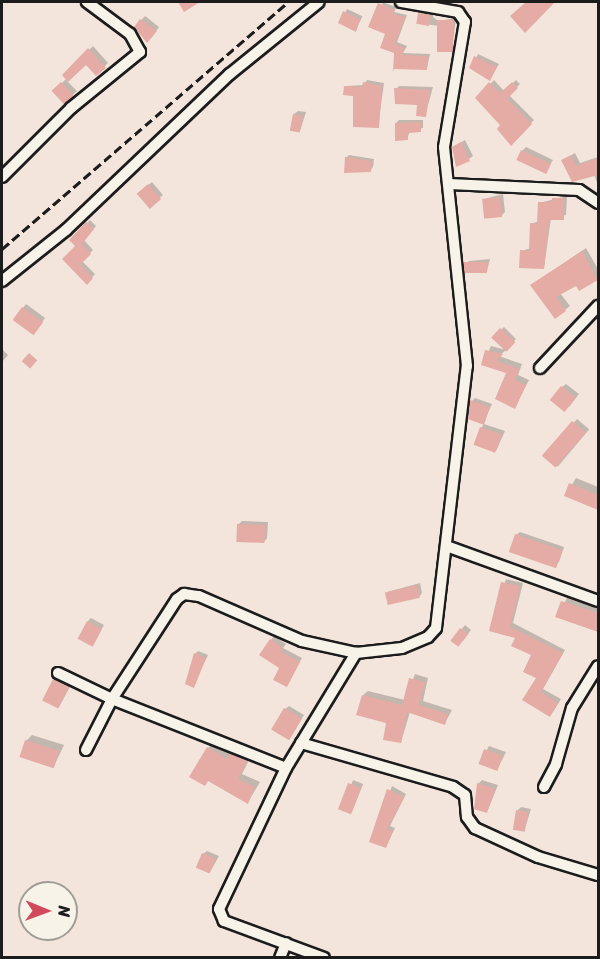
<!DOCTYPE html>
<html>
<head>
<meta charset="utf-8">
<style>
	body { margin:0 }
	#map { position:relative; width:600px; height:959px; overflow:hidden; background:#f3e5db; font-family:Sriracha,sans-serif }
	div>[style] { position:absolute }
	[style*='--x'] { left:calc(var(--x)*1px); top:calc(var(--y)*1px); width:calc(var(--w)*1px); rotate:calc(var(--a)*1deg) }
	.shadow>* { inset:0; background:#0003; transform-origin:0 0 }
	.building>* { inset:0; background:#e5aba5; transform-origin:0 0 }
	.roads { filter:drop-shadow(2px 0 #1c1c1c) drop-shadow(-2px 0 #1c1c1c) drop-shadow(0 2px #1c1c1c) drop-shadow(0 -2px #1c1c1c) }
	.street>* { height:10px; margin:-5px; padding:0 5px; transform-origin:5px; border-radius:5px; background:#f7f3e8 }
	.rail>* { height:3px; margin-top:-1.5px; transform-origin:0; background:repeating-linear-gradient(90deg,#1c1c1c 0 9px,transparent 0 13.5px) }
	span { translate:-50% -50%; white-space:nowrap; text-align:center; line-height:1.15; -webkit-text-stroke:4.5px #f7f3e8; paint-order:stroke }
	.frame { position:absolute; inset:0; border:3px solid #1c1c1c; pointer-events:none }
	.north { position:absolute; left:18px; top:881px; width:60px; height:60px; box-sizing:border-box; background:#f7f3e8; border:2px solid #9f9d96; border-radius:50%; rotate:91deg; font-size:16px; font-weight:700; line-height:24px; text-align:center; color:#1c1c1c }
	.north::after { content:''; display:block; margin:auto; width:21px; height:27px; background:#d1495b; clip-path:polygon(50% 0,100% 100%,50% 72%,0 100%) }
</style>
</head>
<body>
<div id="map">
	<div class="shadow">
		<div style="clip-path:polygon(382px 2px,396px 7px,394px 12px,407px 15px,397px 42px,407px 46px,403px 53px,430px 54px,427px 68px,396px 52px,387px 33px)"></div>
		<div style="left:347px;top:9px;width:17px;height:16px;rotate:25deg"></div>
		<div style="clip-path:polygon(422px 11px,433px 13px,433px 17px,438px 21px,456px 18px,452px 51px,439px 26px,417px 23px)"></div>
		<div style="clip-path:polygon(145px 16px,159px 27px,151px 38px,135px 27px)"></div>
		<div style="clip-path:polygon(93px 46px,108px 63px,96px 74px,86px 63px,67px 81px,77px 91px,65px 102px,54px 91px,67px 78px,64px 75px)"></div>
		<div style="clip-path:polygon(478px 54px,499px 64px,490px 79px,471px 68px)"></div>
		<div style="clip-path:polygon(367px 80px,384px 83px,378px 127px,346px 86px,364px 85px)"></div>
		<div style="clip-path:polygon(494px 80px,504px 91px,516px 80px,520px 84px,509px 95px,534px 120px,511px 144px,502px 125px,477px 98px)"></div>
		<div style="clip-path:polygon(399px 86px,433px 87px,425px 116px,418px 104px,396px 89px)"></div>
		<div style="clip-path:polygon(298px 111px,306px 112px,300px 131px,294px 114px)"></div>
		<div style="clip-path:polygon(399px 120px,423px 120px,423px 128px,410px 131px,407px 139px,396px 123px)"></div>
		<div style="clip-path:polygon(465px 140px,473px 156px,469px 159px,453px 147px)"></div>
		<div style="clip-path:polygon(526px 147px,553px 160px,545px 173px,522px 151px)"></div>
		<div style="clip-path:polygon(575px 153px,580px 163px,598px 157px,598px 185px,594px 175px,563px 160px)"></div>
		<div style="clip-path:polygon(349px 155px,374px 159px,373px 167px,370px 170px,346px 158px)"></div>
		<div style="left:152px;top:182px;width:17px;height:18px;rotate:50deg"></div>
		<div style="clip-path:polygon(503px 194px,505px 212px,501px 216px,484px 199px)"></div>
		<div style="clip-path:polygon(567px 196px,566px 215px,551px 218px,544px 268px,522px 251px,531px 248px,531px 224px,539px 221px,539px 203px)"></div>
		<div style="clip-path:polygon(90px 220px,96px 226px,84px 240px,93px 250px,82px 261px,95px 274px,87px 283px,64px 259px,77px 246px,71px 240px)"></div>
		<div style="clip-path:polygon(586px 248px,598px 269px,598px 278px,580px 289px,577px 284px,560px 293px,570px 306px,556px 317px,532px 285px)"></div>
		<div style="clip-path:polygon(490px 259px,487px 271px,465px 264px,469px 261px)"></div>
		<div style="clip-path:polygon(26px 304px,45px 318px,37px 330px,23px 308px)"></div>
		<div style="left:504px;top:327px;width:17px;height:16px;rotate:45deg"></div>
		<div style="clip-path:polygon(491px 346px,506px 350px,499px 356px,522px 364px,518px 375px,529px 380px,515px 407px,508px 372px,483px 364px)"></div>
		<div style="clip-path:polygon(2px 349px,8px 355px,2px 362px)"></div>
		<div style="clip-path:polygon(566px 384px,579px 394px,569px 407px,562px 387px)"></div>
		<div style="clip-path:polygon(475px 398px,492px 404px,483px 423px,472px 401px)"></div>
		<div style="left:577px;top:419px;width:16px;height:49px;rotate:40deg"></div>
		<div style="clip-path:polygon(484px 424px,505px 431px,496px 451px,481px 428px)"></div>
		<div style="clip-path:polygon(576px 478px,598px 487px,598px 509px,566px 495px)"></div>
		<div style="clip-path:polygon(242px 521px,268px 522px,267px 538px,264px 542px,238px 525px)"></div>
		<div style="clip-path:polygon(520px 532px,564px 547px,559px 562px,555px 565px,516px 535px)"></div>
		<div style="clip-path:polygon(506px 579px,523px 583px,513px 623px,565px 650px,543px 689px,561px 699px,553px 712px,524px 700px,538px 678px,533px 654px,517px 637px,491px 630px)"></div>
		<div style="clip-path:polygon(420px 583px,422px 593px,419px 597px,387px 592px)"></div>
		<div style="clip-path:polygon(568px 596px,598px 606px,598px 630px,557px 617px)"></div>
		<div style="clip-path:polygon(91px 618px,104px 625px,92px 644px,88px 621px)"></div>
		<div style="clip-path:polygon(465px 625px,471px 630px,463px 641px,453px 640px)"></div>
		<div style="clip-path:polygon(274px 636px,286px 644px,283px 648px,302px 658px,286px 685px,271px 640px)"></div>
		<div style="clip-path:polygon(198px 651px,208px 655px,193px 686px,195px 654px)"></div>
		<div style="clip-path:polygon(415px 674px,428px 678px,423px 701px,452px 710px,445px 723px,410px 712px,401px 742px,363px 695px,368px 691px,405px 700px)"></div>
		<div style="clip-path:polygon(58px 676px,72px 683px,59px 707px,54px 680px)"></div>
		<div style="clip-path:polygon(289px 706px,304px 715px,289px 739px,285px 709px)"></div>
		<div style="clip-path:polygon(32px 735px,64px 745px,54px 766px,26px 741px)"></div>
		<div style="clip-path:polygon(213px 743px,232px 754px,236px 749px,251px 756px,242px 774px,260px 782px,248px 802px,208px 748px)"></div>
		<div style="clip-path:polygon(489px 746px,506px 752px,497px 770px,480px 763px)"></div>
		<div style="left:353px;top:780px;width:11px;height:31px;rotate:22deg"></div>
		<div style="clip-path:polygon(482px 780px,498px 785px,487px 812px,478px 784px)"></div>
		<div style="clip-path:polygon(392px 786px,406px 794px,390px 826px,395px 828px,386px 847px,371px 841px)"></div>
		<div style="clip-path:polygon(521px 807px,531px 809px,524px 832px,518px 810px)"></div>
		<div style="clip-path:polygon(207px 851px,219px 856px,210px 872px,203px 854px)"></div>
	</div>
	<div class="building">
		<div style="clip-path:polygon(178px 2px,200px 2px,184px 12px)"></div>
		<div style="clip-path:polygon(526px 2px,555px 2px,525px 33px,510px 16px)"></div>
		<div style="clip-path:polygon(378px 3px,395px 10px,393px 14px,405px 17px,395px 44px,405px 48px,402px 55px,428px 56px,427px 70px,394px 69px,393px 72px,394px 53px,380px 48px,385px 34px,368px 27px)"></div>
		<div style="clip-path:polygon(343px 11px,360px 19px,356px 32px,338px 23px)"></div>
		<div style="left:418px;top:13px;width:13px;height:11px;rotate:9deg"></div>
		<div style="clip-path:polygon(140px 19px,157px 31px,147px 43px,134px 27px)"></div>
		<div style="left:437px;top:20px;width:16px;height:32px"></div>
		<div style="clip-path:polygon(88px 48px,106px 68px,96px 76px,86px 65px,68px 82px,62px 75px)"></div>
		<div style="clip-path:polygon(474px 56px,497px 67px,490px 81px,469px 68px)"></div>
		<div style="left:61px;top:82px;width:19px;height:13px;rotate:47deg"></div>
		<div style="clip-path:polygon(363px 82px,382px 86px,379px 128px,353px 127px,353px 96px,343px 95px,344px 86px,362px 87px)"></div>
		<div style="clip-path:polygon(489px 82px,500px 93px,512px 82px,518px 88px,507px 99px,532px 124px,511px 146px,497px 129px,500px 125px,475px 98px)"></div>
		<div style="clip-path:polygon(394px 88px,430px 90px,426px 117px,416px 116px,417px 105px,395px 104px)"></div>
		<div style="left:293px;top:114px;width:10px;height:17px;rotate:11deg"></div>
		<div style="clip-path:polygon(421px 122px,421px 132px,408px 133px,408px 140px,395px 141px,395px 123px)"></div>
		<div style="clip-path:polygon(461px 142px,470px 161px,456px 167px,452px 147px)"></div>
		<div style="left:521px;top:150px;width:33px;height:11px;rotate:25deg"></div>
		<div style="clip-path:polygon(571px 155px,576px 166px,598px 158px,598px 175px,572px 182px,561px 160px)"></div>
		<div style="clip-path:polygon(345px 157px,372px 161px,371px 172px,344px 173px)"></div>
		<div style="left:148px;top:184px;width:20px;height:15px;rotate:49deg"></div>
		<div style="left:500px;top:197px;width:20px;height:18px;rotate:84deg"></div>
		<div style="clip-path:polygon(552px 198px,564px 198px,564px 220px,549px 220px,544px 269px,519px 268px,520px 250px,529px 251px,530px 223px,537px 224px,538px 202px,552px 202px)"></div>
		<div style="clip-path:polygon(86px 222px,94px 229px,82px 244px,91px 254px,80px 265px,93px 278px,87px 285px,62px 259px,75px 246px,69px 240px)"></div>
		<div style="clip-path:polygon(582px 251px,598px 280px,579px 291px,576px 286px,556px 297px,566px 311px,555px 319px,530px 285px)"></div>
		<div style="left:487px;top:262px;width:11px;height:23px;rotate:90deg"></div>
		<div style="left:22px;top:307px;width:26px;height:16px;rotate:36deg"></div>
		<div style="left:500px;top:328px;width:21px;height:13px;rotate:43deg"></div>
		<div style="clip-path:polygon(485px 350px,503px 354px,497px 361px,519px 369px,515px 380px,526px 385px,515px 409px,495px 399px,506px 373px,481px 365px)"></div>
		<div style="left:29px;top:353px;width:11px;height:11px;rotate:41deg"></div>
		<div style="left:561px;top:386px;width:19px;height:18px;rotate:39deg"></div>
		<div style="clip-path:polygon(470px 400px,490px 407px,484px 425px,468px 419px)"></div>
		<div style="left:572px;top:421px;width:18px;height:46px;rotate:41deg"></div>
		<div style="left:480px;top:427px;width:23px;height:19px;rotate:20deg"></div>
		<div style="clip-path:polygon(569px 483px,598px 495px,598px 510px,564px 496px)"></div>
		<div style="left:237px;top:524px;width:28px;height:18px;rotate:2deg"></div>
		<div style="left:515px;top:534px;width:50px;height:19px;rotate:19deg"></div>
		<div style="clip-path:polygon(501px 582px,520px 586px,510px 627px,563px 653px,541px 692px,558px 703px,550px 717px,522px 700px,536px 678px,523px 672px,531px 655px,511px 646px,515px 638px,489px 631px)"></div>
		<div style="left:417px;top:585px;width:13px;height:33px;rotate:77deg"></div>
		<div style="clip-path:polygon(561px 601px,598px 613px,598px 632px,555px 617px)"></div>
		<div style="left:87px;top:621px;width:17px;height:20px;rotate:28deg"></div>
		<div style="left:460px;top:628px;width:10px;height:16px;rotate:37deg"></div>
		<div style="clip-path:polygon(270px 639px,283px 648px,281px 652px,300px 662px,287px 687px,273px 680px,279px 668px,259px 655px)"></div>
		<div style="clip-path:polygon(194px 653px,206px 658px,194px 688px,185px 684px)"></div>
		<div style="clip-path:polygon(409px 678px,425px 682px,419px 705px,448px 714px,445px 725px,407px 712px,401px 743px,383px 740px,386px 723px,356px 715px,362px 695px,402px 705px)"></div>
		<div style="left:53px;top:679px;width:18px;height:24px;rotate:27deg"></div>
		<div style="left:284px;top:708px;width:21px;height:25px;rotate:31deg"></div>
		<div style="left:25px;top:740px;width:36px;height:18px;rotate:18deg"></div>
		<div style="clip-path:polygon(207px 747px,227px 759px,230px 754px,247px 761px,238px 779px,255px 787px,248px 804px,208px 781px,205px 786px,189px 777px)"></div>
		<div style="left:484px;top:749px;width:20px;height:16px;rotate:20deg"></div>
		<div style="left:348px;top:783px;width:14px;height:28px;rotate:21deg"></div>
		<div style="clip-path:polygon(477px 783px,495px 789px,487px 813px,474px 809px)"></div>
		<div style="clip-path:polygon(387px 789px,404px 797px,387px 829px,393px 831px,386px 848px,369px 842px)"></div>
		<div style="left:516px;top:810px;width:12px;height:20px;rotate:9deg"></div>
		<div style="left:202px;top:853px;width:15px;height:16px;rotate:23deg"></div>
	</div>
	<div class="roads">
		<div class="street">
			<div style="--x:2;--y:177;--w:98;--a:-45"></div>
			<div style="--x:71;--y:108;--w:89;--a:-39.1"></div>
			<div style="--x:140;--y:52;--w:21;--a:-119"></div>
			<div style="--x:130;--y:34;--w:54;--a:-143.3"></div>
			<div style="--x:449;--y:184;--w:130;--a:2.6"></div>
			<div style="--x:579;--y:190;--w:23;--a:34"></div>
			<div style="--x:2;--y:281;--w:82;--a:-38.6"></div>
			<div style="--x:66;--y:230;--w:226;--a:-43.6"></div>
			<div style="--x:230;--y:74;--w:114;--a:-39"></div>
			<div style="--x:540;--y:368;--w:85;--a:-46.9"></div>
			<div style="--x:449;--y:547;--w:158;--a:19.9"></div>
			<div style="--x:58;--y:673;--w:60;--a:25.7"></div>
			<div style="--x:112;--y:699;--w:187;--a:21.6"></div>
			<div style="--x:301;--y:743;--w:158;--a:16.1"></div>
			<div style="--x:453;--y:787;--w:14;--a:34"></div>
			<div style="--x:465;--y:795;--w:22;--a:85"></div>
			<div style="--x:467;--y:817;--w:14;--a:54"></div>
			<div style="--x:475;--y:828;--w:69;--a:24.7"></div>
			<div style="--x:538;--y:857;--w:63;--a:16.7"></div>
			<div style="--x:86;--y:750;--w:57;--a:-63"></div>
			<div style="--x:112;--y:699;--w:119;--a:-57"></div>
			<div style="--x:177;--y:599;--w:9;--a:-36"></div>
			<div style="--x:184;--y:594;--w:15;--a:8"></div>
			<div style="--x:199;--y:596;--w:112;--a:23.6"></div>
			<div style="--x:302;--y:641;--w:55;--a:12.5"></div>
			<div style="--x:356;--y:653;--w:46;--a:-6.2"></div>
			<div style="--x:402;--y:648;--w:28;--a:-23"></div>
			<div style="--x:428;--y:637;--w:12;--a:-48"></div>
			<div style="--x:436;--y:628;--w:264;--a:-83.3"></div>
			<div style="--x:467;--y:366;--w:220;--a:-96"></div>
			<div style="--x:444;--y:147;--w:127;--a:-80.5"></div>
			<div style="--x:465;--y:22;--w:12;--a:-125"></div>
			<div style="--x:458;--y:12;--w:58;--a:-170"></div>
			<div style="--x:544;--y:787;--w:26;--a:-62"></div>
			<div style="--x:556;--y:764;--w:58;--a:-74.1"></div>
			<div style="--x:572;--y:708;--w:49;--a:-58.2"></div>
			<div style="--x:280;--y:958;--w:16;--a:-68"></div>
			<div style="--x:324;--y:958;--w:107;--a:-159.7"></div>
			<div style="--x:224;--y:921;--w:13;--a:-113"></div>
			<div style="--x:219;--y:909;--w:156;--a:-64.6"></div>
			<div style="--x:286;--y:768;--w:135;--a:-58.7"></div>
		</div>
	</div>
	<div class="rail">
		<div style="--x:2;--y:249;--w:378;--a:-40.8"></div>
	</div>
	<div class="frame"></div>
	<div class="north">N</div>
</div>
</body>
</html>
